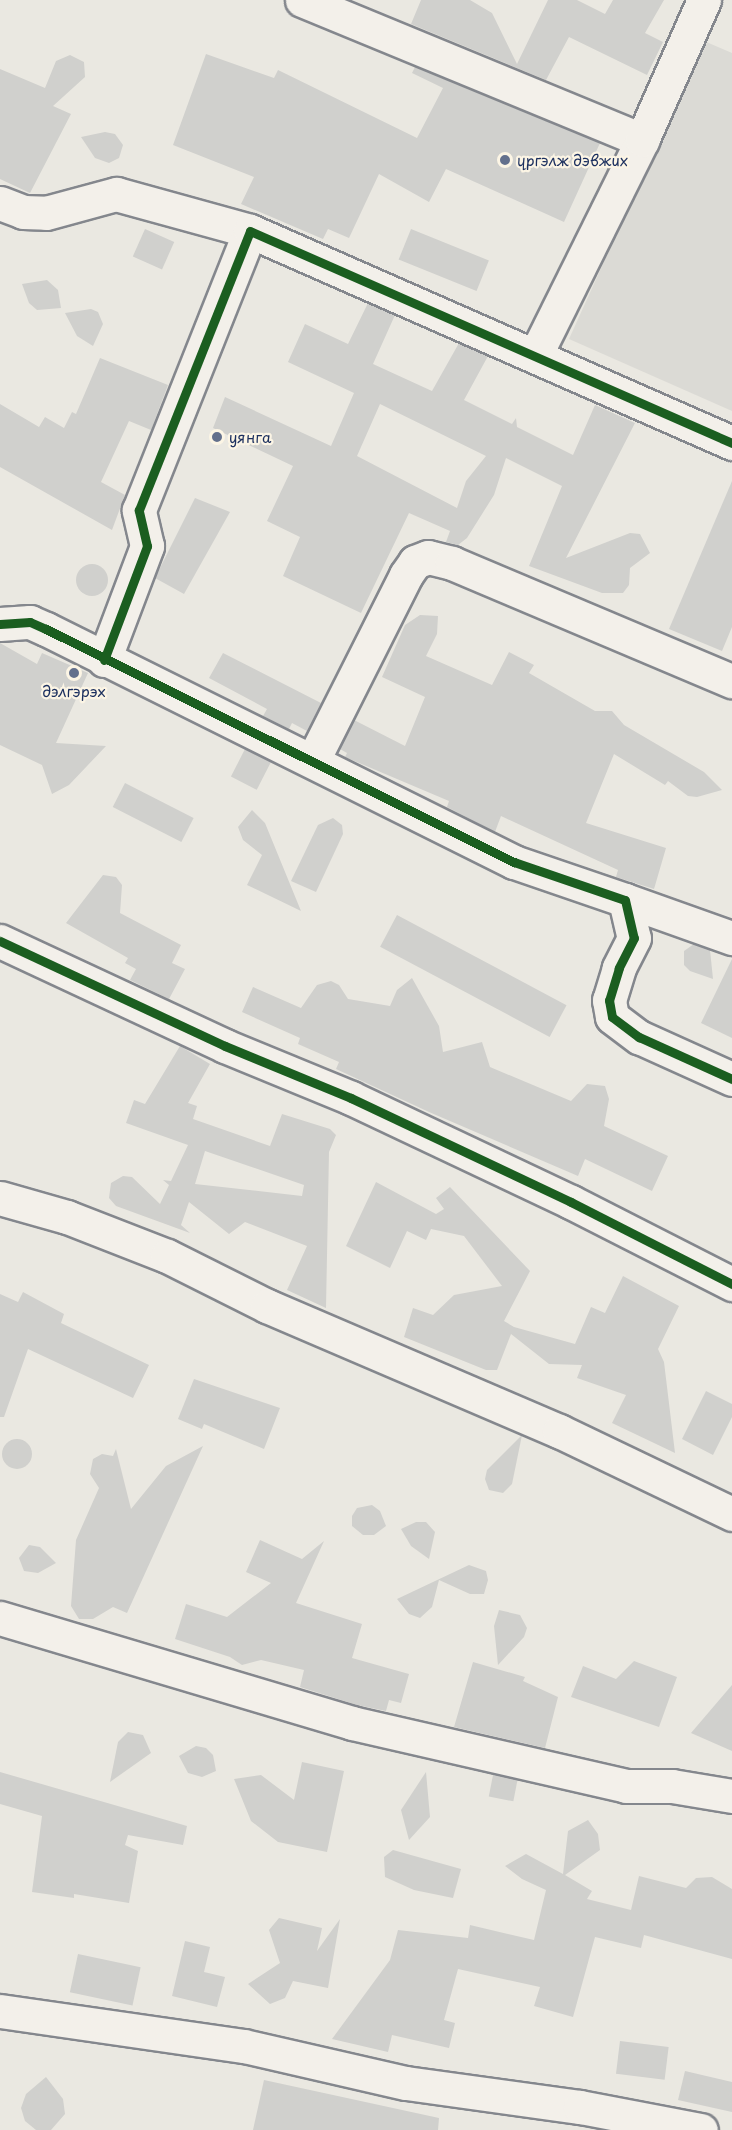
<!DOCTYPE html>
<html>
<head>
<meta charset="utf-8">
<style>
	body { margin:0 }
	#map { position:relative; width:732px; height:2130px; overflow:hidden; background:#eae8e1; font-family:"Playpen Sans",sans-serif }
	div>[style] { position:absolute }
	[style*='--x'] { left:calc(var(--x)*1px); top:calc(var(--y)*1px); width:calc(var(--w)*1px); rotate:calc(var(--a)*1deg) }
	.built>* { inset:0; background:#dbdad5 }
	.building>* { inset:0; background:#d0d0cd; transform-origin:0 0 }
	.round { border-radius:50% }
	.roads { filter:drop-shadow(2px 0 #84878d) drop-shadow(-2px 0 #84878d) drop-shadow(0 2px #84878d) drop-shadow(0 -2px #84878d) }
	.minor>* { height:33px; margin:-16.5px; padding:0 16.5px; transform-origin:16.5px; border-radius:16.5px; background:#f3f0ea }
	.cycleway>* { height:9px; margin:-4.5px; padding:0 4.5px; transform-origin:4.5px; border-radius:4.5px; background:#1b5e20 }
	.dots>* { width:16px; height:16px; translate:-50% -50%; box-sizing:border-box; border:3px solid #fcf5e5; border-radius:50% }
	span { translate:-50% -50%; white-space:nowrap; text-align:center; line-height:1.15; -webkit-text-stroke:4.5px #fcf5e5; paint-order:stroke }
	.poi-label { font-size:15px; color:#1b2f5e }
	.left { translate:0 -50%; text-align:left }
</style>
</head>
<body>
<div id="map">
	<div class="built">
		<div style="clip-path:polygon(704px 41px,732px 53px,732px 411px,569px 339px)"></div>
	</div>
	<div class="building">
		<div style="clip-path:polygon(421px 0,470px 0,492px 13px,517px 64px,548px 0,577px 0,605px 14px,613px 0,664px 0,645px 33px,663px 42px,647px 75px,569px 37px,546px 80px,411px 24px)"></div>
		<div style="clip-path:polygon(206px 54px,274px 78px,278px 70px,417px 138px,443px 88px,412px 73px,415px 67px,600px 143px,564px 222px,446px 169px,429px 202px,379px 174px,349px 238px,328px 229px,323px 239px,241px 204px,254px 177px,173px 145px)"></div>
		<div style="clip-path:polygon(70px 55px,84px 62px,85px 77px,53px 106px,71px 114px,30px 193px,0 179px,0 69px,45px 88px,56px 61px)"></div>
		<div style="clip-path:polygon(105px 132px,115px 134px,123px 145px,119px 158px,109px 163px,95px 158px,81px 137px)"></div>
		<div style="left:145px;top:229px;width:32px;height:30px;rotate:24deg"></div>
		<div style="left:411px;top:229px;width:84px;height:33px;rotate:22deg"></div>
		<div style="clip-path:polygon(47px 280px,58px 290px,61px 308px,37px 310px,29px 303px,22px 284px)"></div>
		<div style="clip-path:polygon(evenodd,368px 303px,395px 315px,373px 364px,432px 391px,459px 343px,488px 356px,464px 400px,512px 424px,516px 418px,517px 427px,573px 455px,595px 405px,635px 423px,566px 558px,630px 533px,640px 534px,650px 553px,630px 568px,629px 585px,623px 593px,602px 593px,529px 566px,562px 486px,506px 458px,494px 495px,467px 538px,458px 545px,446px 542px,450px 531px,409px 513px,361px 613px,283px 576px,300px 537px,267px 521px,293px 466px,213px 428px,225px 397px,331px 446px,354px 393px,288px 362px,305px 324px,348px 344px,368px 303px,380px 404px,486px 456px,466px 481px,457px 508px,357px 456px,380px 404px)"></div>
		<div style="clip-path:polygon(91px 309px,98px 312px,103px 324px,93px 346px,77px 336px,65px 313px)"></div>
		<div style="clip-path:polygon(100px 358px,168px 385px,151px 430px,129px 421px,101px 482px,125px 495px,112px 530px,0 467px,0 404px,39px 427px,45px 417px,64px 428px,72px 412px,76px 414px)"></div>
		<div style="clip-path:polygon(732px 481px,732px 627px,722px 651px,669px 629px)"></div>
		<div style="clip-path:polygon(195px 498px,230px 512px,184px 594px,155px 578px)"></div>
		<div class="round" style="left:76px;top:564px;width:32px;height:32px"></div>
		<div style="clip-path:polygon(420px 615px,438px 616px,437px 634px,426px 656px,492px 685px,509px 652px,534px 665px,529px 673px,595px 711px,612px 711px,624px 725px,704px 772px,722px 790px,697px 797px,688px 796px,668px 781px,665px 785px,614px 754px,586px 823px,666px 848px,654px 889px,616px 877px,618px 870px,501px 816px,495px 832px,447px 807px,449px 801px,345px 757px,347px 753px,340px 749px,354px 720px,405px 746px,425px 697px,382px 677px,405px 625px)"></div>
		<div style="clip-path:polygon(0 643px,37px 664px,42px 653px,88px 673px,56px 743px,106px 746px,69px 785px,52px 794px,42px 765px,0 745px)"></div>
		<div style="clip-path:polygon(223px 653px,321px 703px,307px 731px,292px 723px,289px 729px,263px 716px,267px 709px,209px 678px)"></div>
		<div style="left:245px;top:749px;width:29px;height:31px;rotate:27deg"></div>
		<div style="left:125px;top:783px;width:77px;height:27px;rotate:27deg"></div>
		<div style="clip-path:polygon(252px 810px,265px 823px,301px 911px,247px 885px,262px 855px,243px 840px,238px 827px)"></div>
		<div style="clip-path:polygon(333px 818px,342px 825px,343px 834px,316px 892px,291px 881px,318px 825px)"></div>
		<div style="clip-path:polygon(103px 875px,116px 877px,122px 885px,120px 913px,181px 945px,172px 963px,185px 969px,169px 999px,130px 980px,136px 969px,125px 963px,128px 958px,66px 923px)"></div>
		<div style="left:397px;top:915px;width:192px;height:36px;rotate:28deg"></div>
		<div style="clip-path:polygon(694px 944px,710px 950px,713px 979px,690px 971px,684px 965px,684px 951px)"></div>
		<div style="clip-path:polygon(732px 959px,732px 1038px,701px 1023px)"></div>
		<div style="clip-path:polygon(412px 978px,439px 1026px,443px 1052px,482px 1042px,490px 1067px,571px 1101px,587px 1084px,605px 1086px,609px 1099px,604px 1126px,668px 1156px,652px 1191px,585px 1159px,578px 1176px,429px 1112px,336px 1069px,339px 1062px,298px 1044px,300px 1038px,242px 1012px,253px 987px,301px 1008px,317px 985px,331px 981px,339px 985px,348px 999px,390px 1006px,397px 990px)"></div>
		<div style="clip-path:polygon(evenodd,180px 1046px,210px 1064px,188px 1103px,197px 1106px,193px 1119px,270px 1146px,282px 1114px,330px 1129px,336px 1135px,329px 1152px,326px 1308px,287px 1290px,307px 1246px,245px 1222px,229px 1234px,189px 1202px,181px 1225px,190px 1233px,116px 1206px,109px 1198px,111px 1183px,123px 1176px,132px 1177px,160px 1204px,169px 1185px,163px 1180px,171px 1181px,188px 1145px,126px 1123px,134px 1100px,145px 1104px,180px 1046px,205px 1151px,304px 1185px,302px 1196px,195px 1184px,205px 1151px)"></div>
		<div style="clip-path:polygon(376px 1182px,436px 1214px,444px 1209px,436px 1198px,450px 1187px,530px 1271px,504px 1321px,514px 1327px,575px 1344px,591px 1307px,605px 1313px,623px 1276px,679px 1306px,658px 1349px,664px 1362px,675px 1453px,612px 1423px,626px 1395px,577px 1378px,582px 1365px,549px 1364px,511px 1334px,497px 1370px,486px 1370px,404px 1337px,413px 1308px,433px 1315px,454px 1295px,502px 1286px,464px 1236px,431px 1229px,426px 1240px,407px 1231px,390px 1268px,346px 1246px)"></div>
		<div style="clip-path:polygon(23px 1292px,64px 1314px,61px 1323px,149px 1365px,133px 1398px,28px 1349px,4px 1417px,0 1417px,0 1294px,18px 1302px)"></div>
		<div style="clip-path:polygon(194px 1379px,280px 1408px,264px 1449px,204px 1424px,202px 1429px,178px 1419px)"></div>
		<div style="clip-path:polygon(706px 1391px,732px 1404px,732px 1417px,713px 1455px,682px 1439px)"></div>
		<div style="clip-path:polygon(522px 1435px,512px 1484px,503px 1493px,489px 1490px,485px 1479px,487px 1470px)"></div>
		<div class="round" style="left:2px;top:1439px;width:30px;height:30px"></div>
		<div style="clip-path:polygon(203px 1446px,127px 1613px,113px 1607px,93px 1619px,79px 1619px,71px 1606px,76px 1540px,99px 1488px,90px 1474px,93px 1459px,102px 1454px,113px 1456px,116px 1449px,131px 1509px,166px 1466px)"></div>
		<div style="clip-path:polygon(372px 1505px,380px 1511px,386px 1526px,374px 1535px,363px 1535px,352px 1526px,352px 1516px,357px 1508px)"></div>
		<div style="clip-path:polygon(416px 1522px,426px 1522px,435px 1532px,429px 1559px,411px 1546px,401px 1529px)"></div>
		<div style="clip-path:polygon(260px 1540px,302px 1559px,324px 1541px,296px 1603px,362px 1624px,352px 1658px,409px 1674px,401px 1703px,389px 1700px,386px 1711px,357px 1705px,300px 1687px,304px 1670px,261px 1660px,242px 1665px,230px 1657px,175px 1639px,186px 1604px,227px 1617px,271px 1583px,246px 1572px)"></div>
		<div style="clip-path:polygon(29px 1545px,40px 1547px,56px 1563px,38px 1573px,24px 1571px,19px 1558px)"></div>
		<div style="clip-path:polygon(469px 1565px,486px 1571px,488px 1580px,484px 1594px,470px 1594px,439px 1580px,432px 1607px,420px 1618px,409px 1614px,397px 1599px)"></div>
		<div style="clip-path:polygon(499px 1610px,520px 1615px,527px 1628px,524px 1637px,498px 1665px,494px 1626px)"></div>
		<div style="clip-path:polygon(634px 1661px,677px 1677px,659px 1727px,571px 1697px,583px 1666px,616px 1679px)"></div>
		<div style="clip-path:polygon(473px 1662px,525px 1677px,523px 1681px,558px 1697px,545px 1748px,454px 1727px)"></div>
		<div style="clip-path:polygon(732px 1685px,732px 1751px,691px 1733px)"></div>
		<div style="clip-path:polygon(128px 1732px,143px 1735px,151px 1753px,110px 1782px,118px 1742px)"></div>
		<div style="clip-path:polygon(196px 1746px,206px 1748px,213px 1755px,216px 1771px,202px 1777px,188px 1773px,179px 1756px)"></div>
		<div style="clip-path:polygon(302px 1762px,344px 1771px,327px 1852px,278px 1842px,251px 1821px,234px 1779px,261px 1775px,294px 1800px)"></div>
		<div style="clip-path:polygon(0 1772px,187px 1826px,183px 1845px,128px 1835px,125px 1845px,138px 1851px,129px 1903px,74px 1894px,74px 1898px,32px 1892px,42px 1816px,0 1804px)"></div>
		<div style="clip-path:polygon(426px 1772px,430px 1817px,409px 1840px,401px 1810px)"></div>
		<div style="left:493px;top:1775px;width:25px;height:22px;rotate:11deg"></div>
		<div style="clip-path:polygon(588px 1820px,598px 1834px,600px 1850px,565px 1875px,592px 1891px,587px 1899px,631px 1910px,639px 1876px,686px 1888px,696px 1878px,712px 1877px,732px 1889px,732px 1959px,644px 1935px,641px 1948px,595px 1937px,573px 2017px,534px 2006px,540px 1987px,458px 1969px,444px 2020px,455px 2023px,449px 2048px,392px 2035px,388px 2052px,332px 2039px,390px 1960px,398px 1930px,468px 1938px,470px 1925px,534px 1940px,546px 1890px,522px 1879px,505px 1866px,526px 1854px,563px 1874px,568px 1831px)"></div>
		<div style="clip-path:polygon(393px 1850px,461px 1869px,453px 1898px,414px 1890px,385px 1877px,384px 1857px)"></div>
		<div style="clip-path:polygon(279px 1918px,322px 1928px,317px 1951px,340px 1919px,328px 1988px,293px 1981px,285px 1998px,270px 2004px,248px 1984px,280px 1963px,269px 1930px)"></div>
		<div style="clip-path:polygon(185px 1941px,210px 1947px,204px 1972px,225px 1977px,217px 2007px,172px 1996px)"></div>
		<div style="left:78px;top:1954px;width:64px;height:39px;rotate:12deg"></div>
		<div style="left:620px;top:2041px;width:49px;height:33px;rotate:7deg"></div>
		<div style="clip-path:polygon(685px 2071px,732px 2082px,732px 2112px,678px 2100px)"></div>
		<div style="clip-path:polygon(46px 2077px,63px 2099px,65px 2114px,51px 2130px,36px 2130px,25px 2121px,21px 2108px,26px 2094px)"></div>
		<div style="clip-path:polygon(264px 2080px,439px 2118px,438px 2130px,253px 2130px)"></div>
	</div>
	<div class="roads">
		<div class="minor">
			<div style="--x:302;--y:0;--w:368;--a:22.4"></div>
			<div style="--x:0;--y:203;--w:25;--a:21"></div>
			<div style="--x:23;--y:212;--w:23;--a:2"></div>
			<div style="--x:46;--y:213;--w:73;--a:-15.2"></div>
			<div style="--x:116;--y:194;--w:139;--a:15.4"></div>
			<div style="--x:536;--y:354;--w:239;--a:-63.6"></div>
			<div style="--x:642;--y:140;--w:153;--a:-66.1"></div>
			<div style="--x:0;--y:624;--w:30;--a:-4"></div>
			<div style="--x:30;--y:622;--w:17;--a:24"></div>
			<div style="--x:46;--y:629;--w:523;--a:26.47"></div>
			<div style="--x:514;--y:862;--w:117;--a:18.9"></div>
			<div style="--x:625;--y:900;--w:39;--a:77"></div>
			<div style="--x:634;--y:938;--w:34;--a:117"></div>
			<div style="--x:619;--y:968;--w:34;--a:107"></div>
			<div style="--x:609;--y:1000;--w:17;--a:80"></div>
			<div style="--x:612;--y:1017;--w:34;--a:37"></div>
			<div style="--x:639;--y:1037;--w:102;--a:24.3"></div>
			<div style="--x:104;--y:660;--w:122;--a:-69.3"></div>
			<div style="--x:147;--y:546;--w:37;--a:-103"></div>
			<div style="--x:139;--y:510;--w:300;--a:-68.3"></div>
			<div style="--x:250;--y:231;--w:527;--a:23.74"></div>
			<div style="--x:313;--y:760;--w:207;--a:-63.3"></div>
			<div style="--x:406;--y:575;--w:16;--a:-55"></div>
			<div style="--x:415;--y:562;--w:14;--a:-21"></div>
			<div style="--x:428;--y:557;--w:25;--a:14"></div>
			<div style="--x:452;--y:563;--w:304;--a:22.9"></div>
			<div style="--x:625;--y:900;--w:114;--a:19.6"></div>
			<div style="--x:0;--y:941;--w:248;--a:25"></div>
			<div style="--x:225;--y:1046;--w:136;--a:22.4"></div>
			<div style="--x:351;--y:1098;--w:243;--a:25.3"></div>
			<div style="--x:571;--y:1202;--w:181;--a:27"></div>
			<div style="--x:0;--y:1198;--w:70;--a:15.8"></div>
			<div style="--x:67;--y:1217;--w:107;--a:21.3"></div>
			<div style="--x:167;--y:1256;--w:112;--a:26.6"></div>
			<div style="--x:267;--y:1306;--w:318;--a:23.2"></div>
			<div style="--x:559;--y:1431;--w:192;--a:25.6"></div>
			<div style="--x:0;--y:1618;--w:367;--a:16.6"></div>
			<div style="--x:352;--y:1723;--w:281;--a:12.9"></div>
			<div style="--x:626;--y:1786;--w:46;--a:0"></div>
			<div style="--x:672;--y:1786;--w:61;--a:9.5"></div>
			<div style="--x:0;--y:2011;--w:246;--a:8.2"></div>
			<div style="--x:244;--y:2046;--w:166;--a:12.9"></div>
			<div style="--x:406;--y:2083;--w:176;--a:7.9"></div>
			<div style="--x:580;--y:2107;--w:123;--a:10.8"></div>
		</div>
	</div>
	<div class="cycleway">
		<div style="--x:0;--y:624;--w:30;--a:-4"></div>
		<div style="--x:30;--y:622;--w:17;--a:24"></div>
		<div style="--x:46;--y:629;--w:523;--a:26.47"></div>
		<div style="--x:514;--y:862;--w:117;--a:18.9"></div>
		<div style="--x:625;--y:900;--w:39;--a:77"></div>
		<div style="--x:634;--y:938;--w:34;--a:117"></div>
		<div style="--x:619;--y:968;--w:34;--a:107"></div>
		<div style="--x:609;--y:1000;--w:17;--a:80"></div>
		<div style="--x:612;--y:1017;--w:34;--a:37"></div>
		<div style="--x:639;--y:1037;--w:102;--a:24.3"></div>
		<div style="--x:104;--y:660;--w:122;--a:-69.3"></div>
		<div style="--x:147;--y:546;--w:37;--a:-103"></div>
		<div style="--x:139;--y:510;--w:300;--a:-68.3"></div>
		<div style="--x:250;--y:231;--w:527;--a:23.74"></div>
		<div style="--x:0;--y:941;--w:248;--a:25"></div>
		<div style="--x:225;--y:1046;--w:136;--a:22.4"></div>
		<div style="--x:351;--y:1098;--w:243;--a:25.3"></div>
		<div style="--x:571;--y:1202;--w:181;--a:27"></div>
	</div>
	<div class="dots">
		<div style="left:505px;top:160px;background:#63708c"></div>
		<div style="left:217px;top:437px;background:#63708c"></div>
		<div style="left:74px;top:673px;background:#63708c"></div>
	</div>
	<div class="poi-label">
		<span class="left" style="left:517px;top:160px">үргэлж дэвжих</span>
		<span class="left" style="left:229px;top:437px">уянга</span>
		<span style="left:74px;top:691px">дэлгэрэх</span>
	</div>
</div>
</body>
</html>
